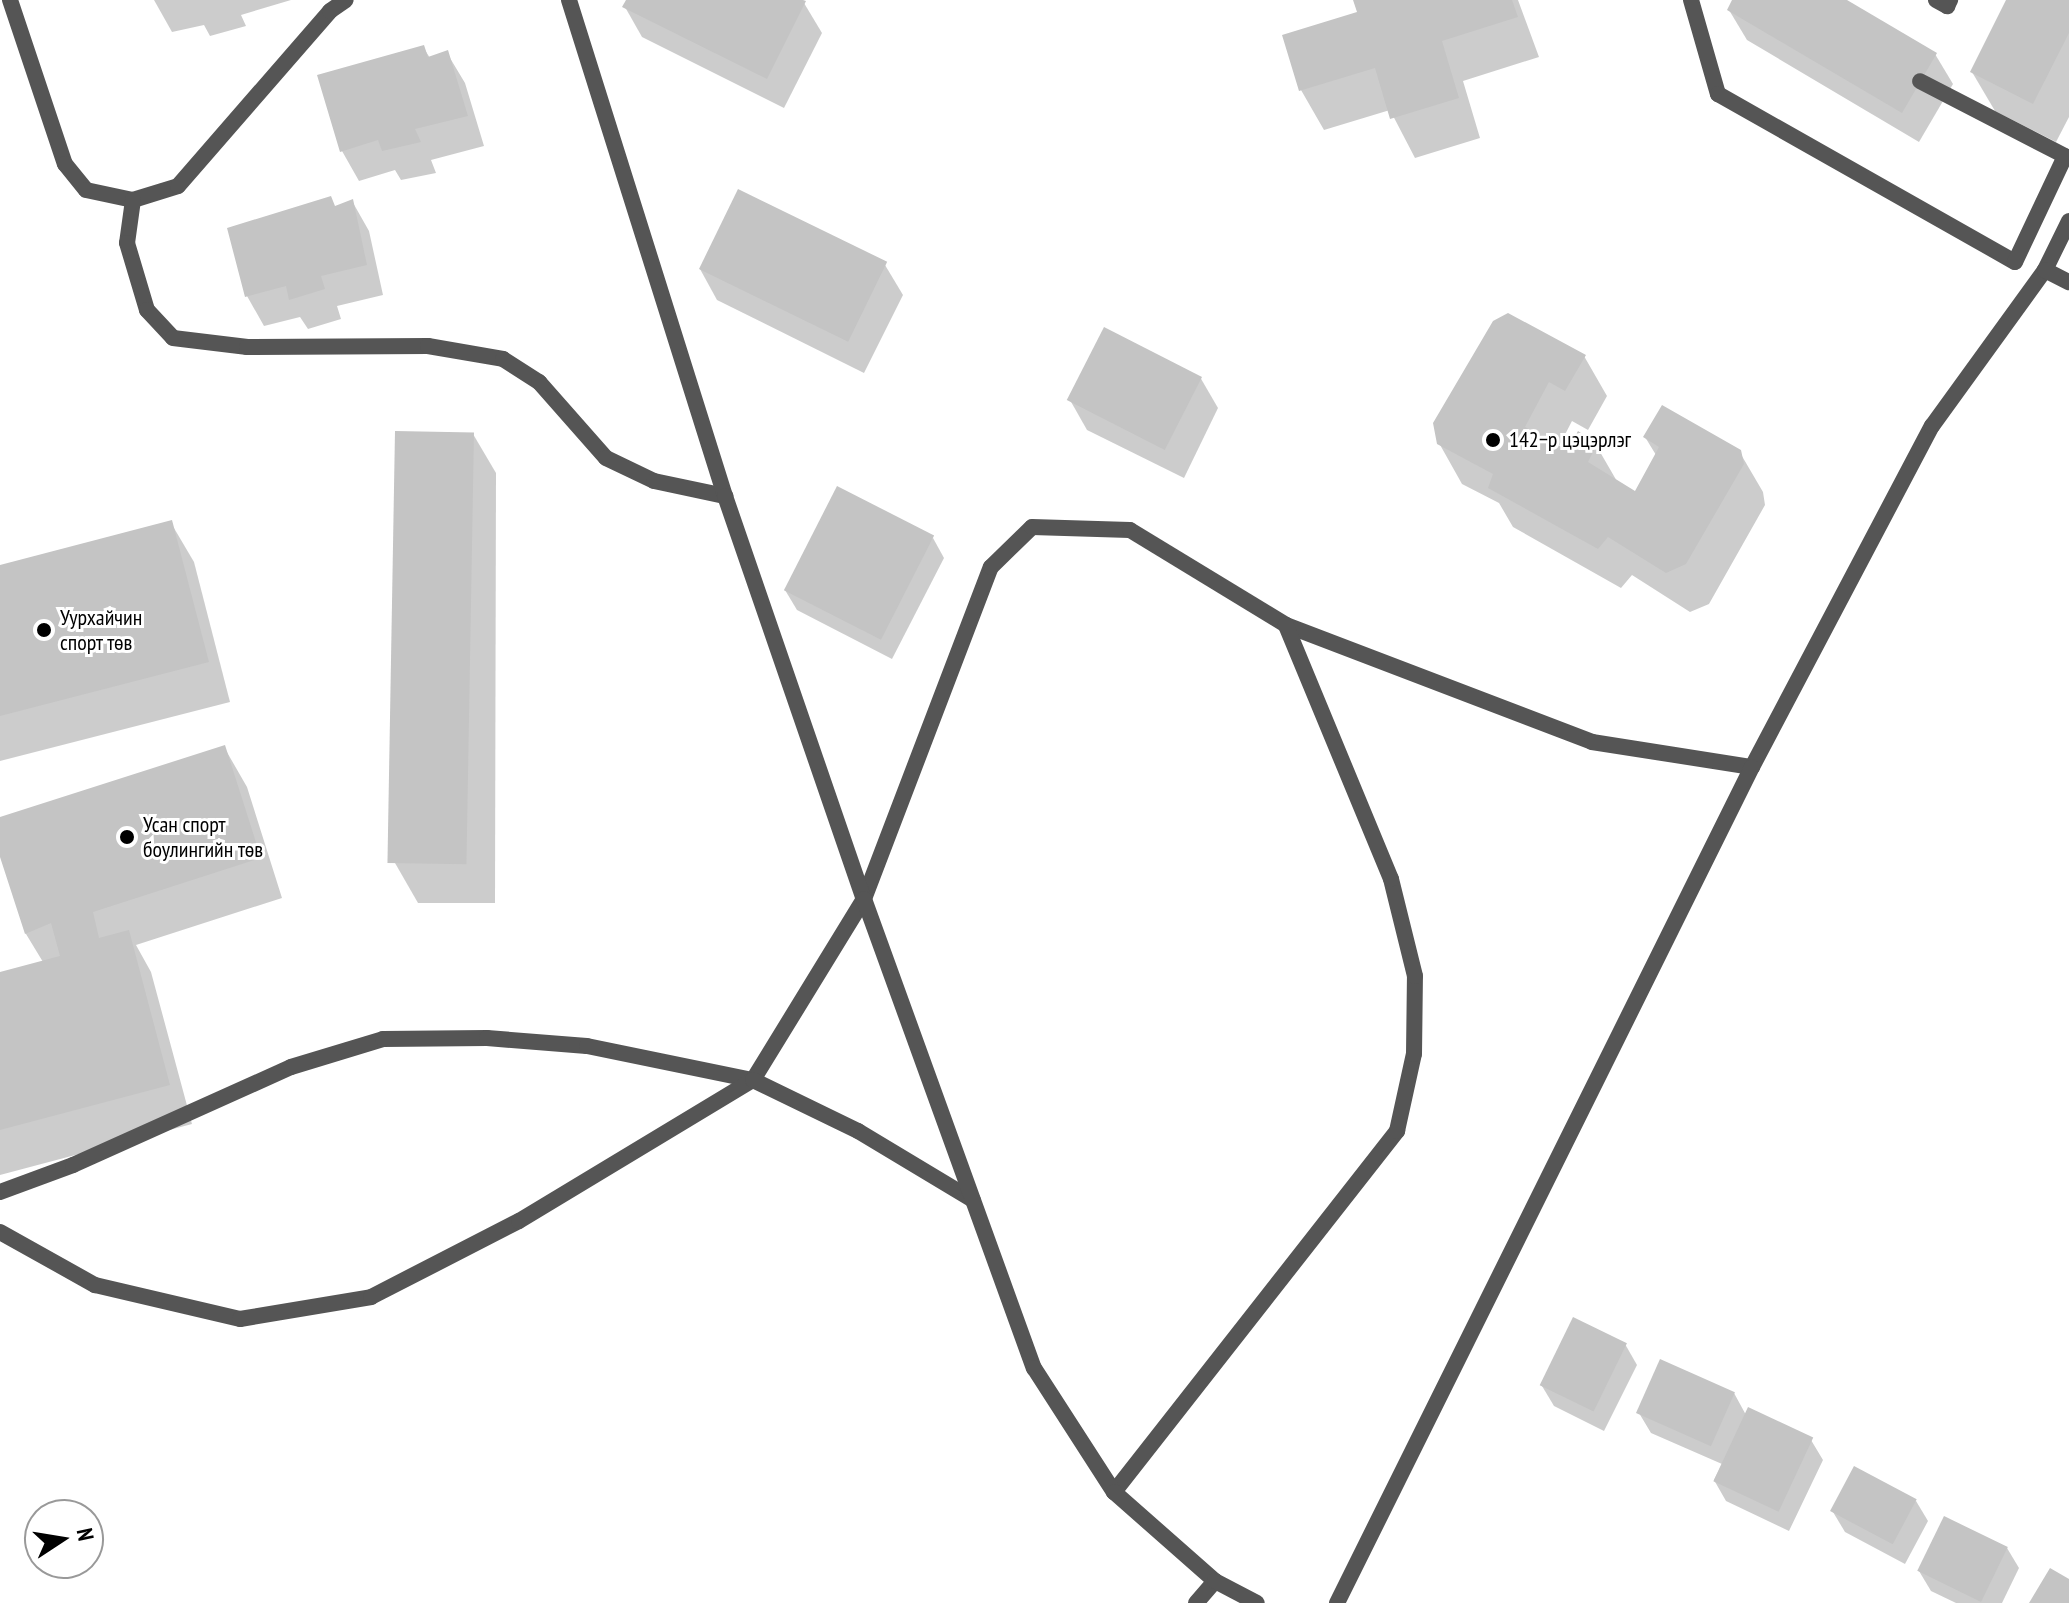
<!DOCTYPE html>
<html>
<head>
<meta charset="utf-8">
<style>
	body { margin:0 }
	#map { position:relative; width:2069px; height:1603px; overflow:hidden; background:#fff; font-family:"PT Sans Narrow",sans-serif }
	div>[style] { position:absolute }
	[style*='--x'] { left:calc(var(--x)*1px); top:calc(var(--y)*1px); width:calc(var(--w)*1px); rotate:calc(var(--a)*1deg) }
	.shadow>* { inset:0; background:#0003 }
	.building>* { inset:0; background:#c4c4c4; transform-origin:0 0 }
	.lane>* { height:16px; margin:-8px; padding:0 8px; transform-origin:8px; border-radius:8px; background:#555 }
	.street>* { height:16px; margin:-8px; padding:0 8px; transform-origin:8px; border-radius:8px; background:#555 }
	.dots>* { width:22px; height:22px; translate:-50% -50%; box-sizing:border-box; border:4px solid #fff; border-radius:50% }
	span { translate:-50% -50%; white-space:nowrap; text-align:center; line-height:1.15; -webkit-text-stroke:6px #fff; paint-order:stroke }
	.poi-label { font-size:22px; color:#000 }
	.left { translate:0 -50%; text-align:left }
	.north { position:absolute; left:24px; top:1499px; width:80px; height:80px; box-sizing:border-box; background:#fff; border:2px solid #999; border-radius:50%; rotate:78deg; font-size:22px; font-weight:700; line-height:32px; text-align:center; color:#000 }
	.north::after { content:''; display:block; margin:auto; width:28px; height:36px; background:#000; clip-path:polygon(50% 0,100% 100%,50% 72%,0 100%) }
</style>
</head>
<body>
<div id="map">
	<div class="shadow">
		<div style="clip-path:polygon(154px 0,291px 0,241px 15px,246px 26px,210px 36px,204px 25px,172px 32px)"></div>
		<div style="clip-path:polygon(628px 0,799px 0,804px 3px,822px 33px,784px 108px,642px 37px,625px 7px)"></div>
		<div style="clip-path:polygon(1355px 0,1518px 0,1539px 57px,1463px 81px,1480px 138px,1415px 158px,1390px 110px,1324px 130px,1301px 90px,1359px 13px)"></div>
		<div style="clip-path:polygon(1735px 0,1843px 0,1935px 54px,1953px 84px,1919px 142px,1747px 40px,1729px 10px)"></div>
		<div style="clip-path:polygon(2008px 0,2069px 0,2069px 117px,2056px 142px,1995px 111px,1972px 72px)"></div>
		<div style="clip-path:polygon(423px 47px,430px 58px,447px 53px,465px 83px,484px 146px,431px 160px,436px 173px,401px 180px,395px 170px,359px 181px,342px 151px)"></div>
		<div style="clip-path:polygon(352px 201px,369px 231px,383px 295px,337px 306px,341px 319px,308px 329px,300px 317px,264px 326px,247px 296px)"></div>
		<div style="clip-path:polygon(885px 265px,903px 295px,864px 373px,717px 300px,700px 269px)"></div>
		<div style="clip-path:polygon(1584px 356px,1607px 396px,1588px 430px,1572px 421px,1558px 448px,1568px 453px,1596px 445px,1618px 483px,1635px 494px,1656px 455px,1645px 437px,1739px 451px,1763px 492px,1765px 505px,1709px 604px,1690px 612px,1632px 575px,1621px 588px,1513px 527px,1499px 503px,1462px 484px,1439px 443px)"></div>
		<div style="clip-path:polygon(1200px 377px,1218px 408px,1184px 478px,1087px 430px,1070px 400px)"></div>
		<div style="clip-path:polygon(473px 434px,496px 473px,495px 903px,418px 903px,395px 863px)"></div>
		<div style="clip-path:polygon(171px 523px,194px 562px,230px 702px,0 761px,0 567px)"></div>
		<div style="clip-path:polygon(933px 538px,944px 558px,892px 659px,797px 610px,785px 590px)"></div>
		<div style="clip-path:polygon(224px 747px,247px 787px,282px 898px,136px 945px,151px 972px,192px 1124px,0 1175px,0 974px,43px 962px,26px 934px,0 851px,0 819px)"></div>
		<div style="clip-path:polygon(1625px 1344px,1637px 1365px,1604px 1431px,1554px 1406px,1542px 1386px)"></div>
		<div style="clip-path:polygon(1734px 1393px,1746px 1415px,1811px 1440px,1823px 1460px,1789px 1531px,1726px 1501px,1714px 1480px,1722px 1464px,1651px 1433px,1639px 1413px)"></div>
		<div style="clip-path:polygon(1916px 1501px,1928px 1521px,1905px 1564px,1845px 1532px,1833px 1512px)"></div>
		<div style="clip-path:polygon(2007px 1548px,2019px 1568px,2002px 1603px,1956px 1603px,1931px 1591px,1919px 1571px)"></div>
	</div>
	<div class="building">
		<div style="clip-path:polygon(626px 0,803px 0,806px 1px,767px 79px,622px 7px)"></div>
		<div style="clip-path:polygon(1353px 0,1512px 0,1518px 17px,1442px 41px,1459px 98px,1390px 119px,1375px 68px,1299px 91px,1282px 35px,1357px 12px)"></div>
		<div style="clip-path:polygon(1732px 0,1847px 0,1937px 53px,1902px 113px,1727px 10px)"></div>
		<div style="clip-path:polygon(2006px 0,2069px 0,2069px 33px,2033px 104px,1970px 72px)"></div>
		<div style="clip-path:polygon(424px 45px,428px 57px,448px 50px,468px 116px,415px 129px,421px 142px,382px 151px,378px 140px,340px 152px,317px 75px)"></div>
		<div style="left:738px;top:189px;width:166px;height:89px;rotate:26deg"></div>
		<div style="clip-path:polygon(331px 196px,335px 206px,353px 199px,367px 265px,321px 276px,325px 289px,289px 300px,286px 286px,245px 297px,227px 228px)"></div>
		<div style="clip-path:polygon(1508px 313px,1586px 355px,1565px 391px,1549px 382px,1525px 427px,1567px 450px,1578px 431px,1597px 444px,1588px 462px,1635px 491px,1659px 447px,1643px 437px,1662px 405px,1741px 450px,1744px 464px,1686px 564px,1666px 573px,1608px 537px,1598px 549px,1488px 488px,1493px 474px,1437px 444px,1433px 423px,1493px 321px)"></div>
		<div style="left:1104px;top:327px;width:110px;height:82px;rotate:27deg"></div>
		<div style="left:395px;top:431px;width:79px;height:432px;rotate:1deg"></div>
		<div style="left:837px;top:486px;width:109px;height:117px;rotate:27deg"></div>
		<div style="clip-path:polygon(172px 520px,209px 662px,0 716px,0 565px)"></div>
		<div style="clip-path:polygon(225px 745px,261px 858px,93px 912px,99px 938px,129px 930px,170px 1085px,0 1130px,0 972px,60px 956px,51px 923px,25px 934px,0 857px,0 817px)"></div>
		<div style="left:1573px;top:1317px;width:60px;height:76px;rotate:26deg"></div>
		<div style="left:1660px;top:1359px;width:82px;height:59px;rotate:24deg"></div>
		<div style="left:1748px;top:1407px;width:72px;height:82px;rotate:25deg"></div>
		<div style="left:1854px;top:1466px;width:71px;height:51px;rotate:28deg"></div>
		<div style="left:1944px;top:1516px;width:71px;height:61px;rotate:26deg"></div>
		<div style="clip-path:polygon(2050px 1568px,2069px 1579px,2069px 1603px,2029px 1603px)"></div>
	</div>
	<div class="lane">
		<div style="--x:10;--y:0;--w:173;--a:71.5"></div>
		<div style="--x:65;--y:164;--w:33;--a:51"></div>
		<div style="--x:86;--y:190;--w:48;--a:12"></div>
		<div style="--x:133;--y:200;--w:47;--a:-17.3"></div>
		<div style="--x:178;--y:186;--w:232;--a:-49"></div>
		<div style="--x:330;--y:11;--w:19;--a:-35"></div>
		<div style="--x:1936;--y:0;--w:13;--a:29"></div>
		<div style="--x:1947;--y:6;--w:7;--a:-63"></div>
		<div style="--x:133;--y:200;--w:43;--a:97.9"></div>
		<div style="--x:127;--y:243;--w:70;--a:73.4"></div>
		<div style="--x:147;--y:310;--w:38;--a:47"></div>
		<div style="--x:173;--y:338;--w:75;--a:6.9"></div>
		<div style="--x:247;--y:347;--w:181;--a:-0.3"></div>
		<div style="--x:428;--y:346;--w:76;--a:9.8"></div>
		<div style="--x:503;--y:359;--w:43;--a:32.6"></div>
		<div style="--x:539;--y:382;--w:101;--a:48.6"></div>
		<div style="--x:606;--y:458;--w:53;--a:25.6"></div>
		<div style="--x:654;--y:481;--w:73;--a:11.9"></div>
		<div style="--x:0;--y:1192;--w:78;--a:-20.3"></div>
		<div style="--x:73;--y:1165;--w:239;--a:-24.2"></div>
		<div style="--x:291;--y:1067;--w:96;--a:-16.9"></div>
		<div style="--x:383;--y:1039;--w:104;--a:-0.6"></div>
		<div style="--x:487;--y:1038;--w:100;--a:4.6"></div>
		<div style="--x:587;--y:1046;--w:169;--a:11.6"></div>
		<div style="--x:753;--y:1080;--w:212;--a:-58.5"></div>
		<div style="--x:864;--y:899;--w:355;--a:-69.1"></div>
		<div style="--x:991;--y:567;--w:57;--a:-44.3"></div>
		<div style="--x:1032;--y:527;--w:98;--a:1.8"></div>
		<div style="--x:1130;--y:530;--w:183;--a:31.3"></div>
		<div style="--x:1286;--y:625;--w:328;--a:20.9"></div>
		<div style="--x:1592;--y:742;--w:162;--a:8.9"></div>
		<div style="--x:1752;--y:767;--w:386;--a:-62.2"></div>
		<div style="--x:1932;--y:426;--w:193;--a:-54.1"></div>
		<div style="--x:0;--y:1232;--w:109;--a:29.2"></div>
		<div style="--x:95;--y:1285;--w:149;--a:13.2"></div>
		<div style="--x:240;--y:1319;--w:133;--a:-9.5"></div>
		<div style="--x:371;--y:1297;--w:166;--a:-27.2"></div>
		<div style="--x:519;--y:1221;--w:273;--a:-31.1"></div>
		<div style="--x:753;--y:1080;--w:117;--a:25.9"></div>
		<div style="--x:858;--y:1131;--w:134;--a:31"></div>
		<div style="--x:1114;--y:1492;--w:459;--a:-51.9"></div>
		<div style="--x:1397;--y:1131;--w:79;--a:-77.6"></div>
		<div style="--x:1414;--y:1054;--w:78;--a:-89.3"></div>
		<div style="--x:1415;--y:976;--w:100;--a:-103.9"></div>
		<div style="--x:1391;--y:879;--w:275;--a:-112.5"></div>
		<div style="--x:1196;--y:1603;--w:29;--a:-49"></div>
	</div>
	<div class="street">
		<div style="--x:569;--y:0;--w:520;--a:72.54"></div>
		<div style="--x:725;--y:496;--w:426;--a:71"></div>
		<div style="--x:864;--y:899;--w:499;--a:70.1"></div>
		<div style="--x:1034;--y:1368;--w:148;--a:57.2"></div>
		<div style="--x:1114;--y:1492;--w:135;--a:41.4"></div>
		<div style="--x:1215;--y:1581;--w:47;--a:27.6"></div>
		<div style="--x:1691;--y:0;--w:98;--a:74"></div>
		<div style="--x:1718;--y:94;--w:341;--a:29.5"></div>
		<div style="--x:2015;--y:262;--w:117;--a:-64.7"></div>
		<div style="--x:2065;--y:156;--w:163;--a:-152.7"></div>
		<div style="--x:2069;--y:221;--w:55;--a:116.1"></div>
		<div style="--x:2045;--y:270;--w:27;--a:27"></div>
		<div style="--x:1337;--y:1603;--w:933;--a:-63.6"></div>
	</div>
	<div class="dots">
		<div style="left:1493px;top:440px;background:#000"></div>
		<div style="left:44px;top:630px;background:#000"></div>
		<div style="left:127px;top:837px;background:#000"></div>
	</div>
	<div class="poi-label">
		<span class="left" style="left:1509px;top:440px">142−р цэцэрлэг</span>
		<span class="left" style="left:60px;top:630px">Уурхайчин<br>спорт төв</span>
		<span class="left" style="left:143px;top:837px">Усан спорт<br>боулингийн төв</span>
	</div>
	<div class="north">N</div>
</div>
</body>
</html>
